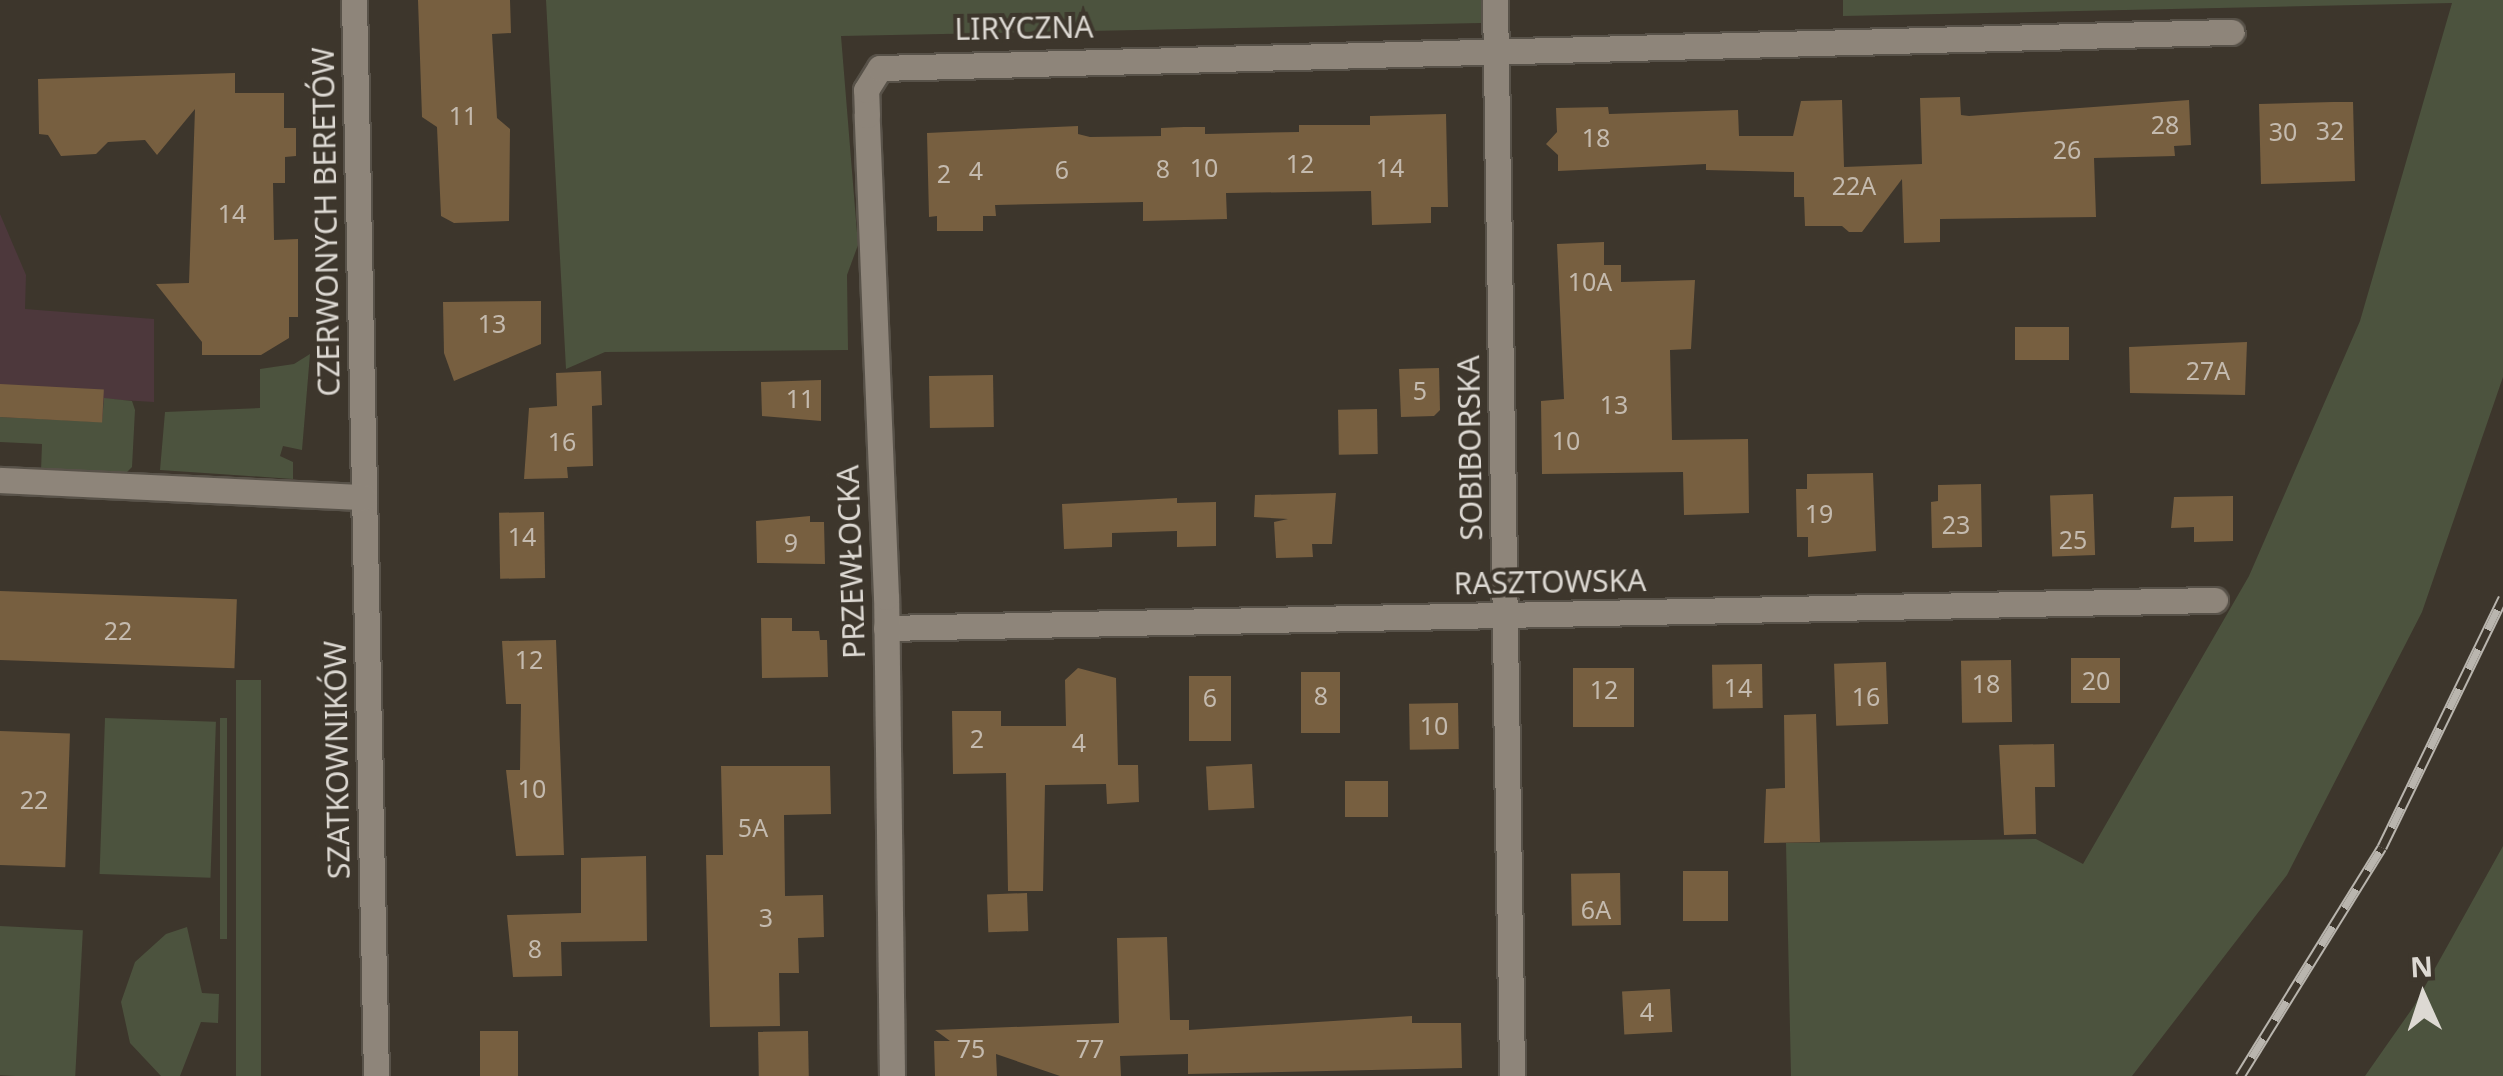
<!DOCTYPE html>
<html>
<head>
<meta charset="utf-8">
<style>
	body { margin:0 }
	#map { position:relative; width:2503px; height:1076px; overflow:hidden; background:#3d362c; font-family:"Noto Sans",sans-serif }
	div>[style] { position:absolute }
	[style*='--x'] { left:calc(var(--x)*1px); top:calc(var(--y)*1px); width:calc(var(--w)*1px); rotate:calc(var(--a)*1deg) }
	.industrial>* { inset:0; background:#4d383c }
	.green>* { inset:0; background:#4c533e; transform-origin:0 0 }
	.building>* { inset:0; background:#775f40; transform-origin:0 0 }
	.roads { filter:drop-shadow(2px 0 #585249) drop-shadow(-2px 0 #585249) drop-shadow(0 2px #585249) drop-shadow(0 -2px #585249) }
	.minor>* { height:25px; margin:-12.5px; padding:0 12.5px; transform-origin:12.5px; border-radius:12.5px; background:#8e857a }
	.rail>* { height:11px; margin-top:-5.5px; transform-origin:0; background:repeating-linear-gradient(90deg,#3d362c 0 22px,#b9b5ae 0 44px); box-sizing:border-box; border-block:2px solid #b9b5ae }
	span { translate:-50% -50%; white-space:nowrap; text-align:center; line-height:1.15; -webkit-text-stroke:8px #3d362c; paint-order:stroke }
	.number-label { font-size:25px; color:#c4baae }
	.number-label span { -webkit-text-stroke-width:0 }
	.street-label { font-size:30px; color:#ddd9d3 }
	.north { position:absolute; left:2373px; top:946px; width:100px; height:100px; -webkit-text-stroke:8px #3d362c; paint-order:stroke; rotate:357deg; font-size:28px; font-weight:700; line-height:40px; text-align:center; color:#ddd9d3 }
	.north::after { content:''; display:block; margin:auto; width:35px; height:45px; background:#ddd9d3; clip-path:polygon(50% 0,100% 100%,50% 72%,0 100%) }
</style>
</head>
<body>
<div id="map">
	<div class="industrial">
		<div style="clip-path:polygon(0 214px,26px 275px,25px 309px,154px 319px,154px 402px,104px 399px,103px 422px,0 417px)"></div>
	</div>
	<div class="green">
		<div style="clip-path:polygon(546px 0,1481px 0,1481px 23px,841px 36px,858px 245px,847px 275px,848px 350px,605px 352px,566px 369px)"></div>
		<div style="clip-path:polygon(1843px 0,2503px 0,2503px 377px,2422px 612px,2287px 875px,2132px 1076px,1791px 1076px,1786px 843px,2036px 839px,2083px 864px,2249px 576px,2360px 321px,2452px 3px,1843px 16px)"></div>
		<div style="clip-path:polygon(310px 354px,302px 450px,283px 446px,280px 456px,293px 462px,293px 479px,160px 470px,165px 412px,260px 408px,260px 369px,294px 364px)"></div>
		<div style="clip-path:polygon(104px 398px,132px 401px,135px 410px,132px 467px,125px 474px,41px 471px,42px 444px,0 442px,0 417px,102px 422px)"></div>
		<div style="left:236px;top:680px;width:25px;height:396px"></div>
		<div style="left:105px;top:718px;width:111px;height:156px;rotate:2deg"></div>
		<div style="left:220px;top:718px;width:7px;height:221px"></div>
		<div style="clip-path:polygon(2503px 846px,2503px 1076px,2365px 1076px,2414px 1006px)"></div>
		<div style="left:0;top:926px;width:83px;height:149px;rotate:3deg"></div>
		<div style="clip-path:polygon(187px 927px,202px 993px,219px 994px,218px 1023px,201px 1022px,180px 1076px,161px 1076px,130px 1043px,121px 1002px,135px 962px,166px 934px)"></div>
	</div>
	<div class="building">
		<div style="clip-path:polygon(418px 0,510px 0,511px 33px,492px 34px,497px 118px,510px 129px,509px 221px,454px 223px,441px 216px,437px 127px,422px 117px)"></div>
		<div style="clip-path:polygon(235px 73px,235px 93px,284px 93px,284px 128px,296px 128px,296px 156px,285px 157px,285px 183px,273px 183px,274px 240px,298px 239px,298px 317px,289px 317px,289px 338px,261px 355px,202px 355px,202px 342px,156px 284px,189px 283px,195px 109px,157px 155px,145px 140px,108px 142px,96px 154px,61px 156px,48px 135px,39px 134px,38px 79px)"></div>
		<div style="clip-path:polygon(1960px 97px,1961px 115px,1969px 116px,2189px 100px,2191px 145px,2174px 146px,2175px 156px,2094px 158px,2096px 217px,1940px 219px,1940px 242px,1904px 243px,1902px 179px,1862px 232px,1849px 232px,1842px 226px,1805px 226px,1804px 197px,1794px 197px,1794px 172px,1706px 170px,1706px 164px,1558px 171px,1558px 155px,1546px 144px,1557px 132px,1556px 108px,1608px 107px,1609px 114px,1738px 110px,1739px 136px,1793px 136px,1801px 101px,1842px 100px,1844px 167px,1922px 164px,1920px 98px)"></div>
		<div style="clip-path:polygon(2333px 102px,2353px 102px,2355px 181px,2261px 184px,2259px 104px)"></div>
		<div style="clip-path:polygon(1446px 114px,1448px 207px,1431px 207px,1431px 223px,1372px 225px,1371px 191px,1226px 193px,1227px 219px,1143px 221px,1143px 202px,995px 205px,996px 216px,983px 216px,983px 231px,937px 231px,937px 216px,929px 217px,927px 133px,1078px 126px,1078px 134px,1090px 137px,1161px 136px,1161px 128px,1184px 127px,1205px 127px,1205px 134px,1299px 132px,1299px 125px,1370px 125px,1370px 116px)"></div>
		<div style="clip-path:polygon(1604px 242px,1604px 265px,1621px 265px,1621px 282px,1695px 280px,1691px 349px,1670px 350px,1672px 440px,1748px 439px,1749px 513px,1684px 515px,1683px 472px,1542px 474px,1541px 401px,1564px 399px,1557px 244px)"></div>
		<div style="clip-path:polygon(541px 301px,541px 344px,454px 381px,444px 353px,443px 302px)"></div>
		<div style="left:2069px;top:327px;width:33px;height:54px;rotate:90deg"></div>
		<div style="clip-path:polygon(2247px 342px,2245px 395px,2130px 393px,2129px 347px)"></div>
		<div style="clip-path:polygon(1439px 368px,1440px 410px,1434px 416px,1401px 417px,1399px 369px)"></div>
		<div style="clip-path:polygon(601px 371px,602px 405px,592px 406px,593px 466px,567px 467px,568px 478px,524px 479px,529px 408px,557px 406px,556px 373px)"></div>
		<div style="left:993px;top:375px;width:52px;height:64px;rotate:89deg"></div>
		<div style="clip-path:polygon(821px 380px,821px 421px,762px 416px,761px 382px)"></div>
		<div style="left:0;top:384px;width:104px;height:33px;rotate:3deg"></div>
		<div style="left:1377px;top:409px;width:45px;height:39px;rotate:89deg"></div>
		<div style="clip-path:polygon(1873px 473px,1876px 551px,1808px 557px,1808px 537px,1797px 537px,1796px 489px,1807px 489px,1807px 474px)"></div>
		<div style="clip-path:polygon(1981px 484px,1982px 547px,1932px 548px,1931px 502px,1938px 501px,1938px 485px)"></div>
		<div style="clip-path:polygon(1336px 493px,1332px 544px,1312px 544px,1313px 557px,1276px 558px,1274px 522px,1288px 519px,1254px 517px,1255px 495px)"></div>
		<div style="left:2093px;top:494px;width:61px;height:43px;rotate:88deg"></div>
		<div style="clip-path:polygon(2233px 496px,2233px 541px,2194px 542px,2194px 527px,2171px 528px,2174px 497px)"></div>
		<div style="clip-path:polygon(1177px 498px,1177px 503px,1216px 502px,1216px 546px,1177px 547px,1177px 531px,1112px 533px,1112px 547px,1064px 549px,1062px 504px)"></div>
		<div style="left:544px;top:512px;width:66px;height:45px;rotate:89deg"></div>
		<div style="clip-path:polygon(810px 516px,810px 522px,824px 522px,825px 564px,757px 563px,756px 521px)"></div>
		<div style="left:0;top:591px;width:237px;height:69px;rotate:2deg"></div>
		<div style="clip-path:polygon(761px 618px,792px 618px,792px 631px,819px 631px,820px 640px,827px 640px,828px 677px,762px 678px)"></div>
		<div style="clip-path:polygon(556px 640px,564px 855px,516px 856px,506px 770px,520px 770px,521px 704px,506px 704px,502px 641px)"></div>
		<div style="left:2071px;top:658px;width:49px;height:45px"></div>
		<div style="left:2011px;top:660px;width:62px;height:50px;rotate:89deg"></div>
		<div style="left:1886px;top:662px;width:62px;height:52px;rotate:88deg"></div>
		<div style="left:1762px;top:664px;width:44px;height:50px;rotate:89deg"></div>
		<div style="clip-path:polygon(1078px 668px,1116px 678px,1118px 765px,1138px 765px,1139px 802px,1107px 804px,1106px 784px,1045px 785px,1043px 891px,1008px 891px,1006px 773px,953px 774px,952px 711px,1001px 711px,1001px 726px,1066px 726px,1065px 680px)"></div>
		<div style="left:1573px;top:668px;width:61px;height:59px"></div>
		<div style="left:1340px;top:672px;width:61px;height:39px;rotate:90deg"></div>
		<div style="left:1231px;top:676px;width:65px;height:42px;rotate:90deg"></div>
		<div style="left:1458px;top:703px;width:46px;height:49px;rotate:89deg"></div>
		<div style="clip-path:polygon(1816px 714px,1820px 842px,1764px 843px,1766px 789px,1785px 788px,1784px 715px)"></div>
		<div style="left:0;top:731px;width:70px;height:134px;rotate:2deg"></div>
		<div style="clip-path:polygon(2054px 744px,2055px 787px,2035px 787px,2036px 834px,2004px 835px,1999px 745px)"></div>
		<div style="left:1252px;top:764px;width:44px;height:46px;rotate:87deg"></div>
		<div style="clip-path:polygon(721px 766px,830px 766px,831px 814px,784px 815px,785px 896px,823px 895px,824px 937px,798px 938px,799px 973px,779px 973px,780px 1026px,710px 1027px,706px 855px,723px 855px)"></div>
		<div style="left:1388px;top:781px;width:36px;height:43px;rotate:90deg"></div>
		<div style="clip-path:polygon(646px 856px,647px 941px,561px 942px,562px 976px,513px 977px,507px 915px,581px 913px,581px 858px)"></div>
		<div style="left:1683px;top:871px;width:45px;height:50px"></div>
		<div style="left:1620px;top:873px;width:52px;height:49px;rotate:89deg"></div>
		<div style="left:1027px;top:893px;width:38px;height:40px;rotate:88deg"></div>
		<div style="clip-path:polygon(1167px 937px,1170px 1020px,1189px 1020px,1189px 1030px,1412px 1016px,1412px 1023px,1461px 1023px,1462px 1068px,1188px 1074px,1188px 1054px,1120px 1056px,1121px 1076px,1060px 1076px,996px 1054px,997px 1076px,935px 1076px,934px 1041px,950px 1041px,935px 1030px,1119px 1023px,1117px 938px)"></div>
		<div style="left:1670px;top:989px;width:43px;height:48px;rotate:87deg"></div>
		<div style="left:518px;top:1031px;width:45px;height:38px;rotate:90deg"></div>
		<div style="left:808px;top:1031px;width:45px;height:50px;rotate:89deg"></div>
	</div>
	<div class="roads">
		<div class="minor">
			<div style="--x:354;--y:0;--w:1076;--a:88.83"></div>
			<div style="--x:1495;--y:0;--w:1076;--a:89.09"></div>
			<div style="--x:0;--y:480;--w:364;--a:2.7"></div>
			<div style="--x:886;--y:628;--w:1329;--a:-1.21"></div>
			<div style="--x:892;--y:1076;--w:479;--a:-90.7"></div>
			<div style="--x:886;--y:597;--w:482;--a:-92.3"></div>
			<div style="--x:867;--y:115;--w:25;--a:-92"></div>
			<div style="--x:866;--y:90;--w:26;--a:-58"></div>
			<div style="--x:880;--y:68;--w:1352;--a:-1.53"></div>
		</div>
	</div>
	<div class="rail">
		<div style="--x:2240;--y:1076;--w:269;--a:-58.2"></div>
		<div style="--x:2382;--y:847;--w:277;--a:-64.1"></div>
	</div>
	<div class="number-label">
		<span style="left:463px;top:115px">11</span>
		<span style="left:2165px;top:124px">28</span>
		<span style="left:2330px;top:130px">32</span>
		<span style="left:2283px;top:131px">30</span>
		<span style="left:1596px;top:137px">18</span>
		<span style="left:2067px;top:149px">26</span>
		<span style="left:1300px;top:163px">12</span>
		<span style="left:1204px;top:167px">10</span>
		<span style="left:1390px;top:167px">14</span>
		<span style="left:1163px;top:168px">8</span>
		<span style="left:1062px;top:169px">6</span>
		<span style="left:976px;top:170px">4</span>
		<span style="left:944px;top:173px">2</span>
		<span style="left:1854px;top:185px">22A</span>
		<span style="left:232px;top:213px">14</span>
		<span style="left:1590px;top:281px">10A</span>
		<span style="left:492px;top:323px">13</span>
		<span style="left:2208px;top:370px">27A</span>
		<span style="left:1420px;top:390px">5</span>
		<span style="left:800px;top:398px">11</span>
		<span style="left:1614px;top:404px">13</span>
		<span style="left:1566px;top:440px">10</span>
		<span style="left:562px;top:441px">16</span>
		<span style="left:1819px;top:513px">19</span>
		<span style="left:1956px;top:524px">23</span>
		<span style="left:522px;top:536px">14</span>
		<span style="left:2073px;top:539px">25</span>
		<span style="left:791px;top:542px">9</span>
		<span style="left:118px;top:630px">22</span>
		<span style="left:529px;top:659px">12</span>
		<span style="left:2096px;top:680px">20</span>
		<span style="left:1986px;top:683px">18</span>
		<span style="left:1738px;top:687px">14</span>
		<span style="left:1604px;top:689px">12</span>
		<span style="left:1321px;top:695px">8</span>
		<span style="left:1866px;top:696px">16</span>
		<span style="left:1210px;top:697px">6</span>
		<span style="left:1434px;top:725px">10</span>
		<span style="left:977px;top:738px">2</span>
		<span style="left:1079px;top:742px">4</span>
		<span style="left:532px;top:788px">10</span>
		<span style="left:34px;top:799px">22</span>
		<span style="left:753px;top:827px">5A</span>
		<span style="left:1596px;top:909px">6A</span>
		<span style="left:766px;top:917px">3</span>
		<span style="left:535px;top:948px">8</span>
		<span style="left:1647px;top:1011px">4</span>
		<span style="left:971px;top:1048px">75</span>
		<span style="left:1090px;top:1048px">77</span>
	</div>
	<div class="street-label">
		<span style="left:1024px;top:28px;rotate:-1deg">LIRYCZNA</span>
		<span style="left:326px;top:222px;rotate:-91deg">CZERWONYCH BERETÓW</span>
		<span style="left:1470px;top:448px;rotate:-91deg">SOBIBORSKA</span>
		<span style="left:851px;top:562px;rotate:-92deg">PRZEWŁOCKA</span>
		<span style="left:1550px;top:582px;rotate:-1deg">RASZTOWSKA</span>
		<span style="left:337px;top:760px;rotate:-91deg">SZATKOWNIKÓW</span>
	</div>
	<div class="north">N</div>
</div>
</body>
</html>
